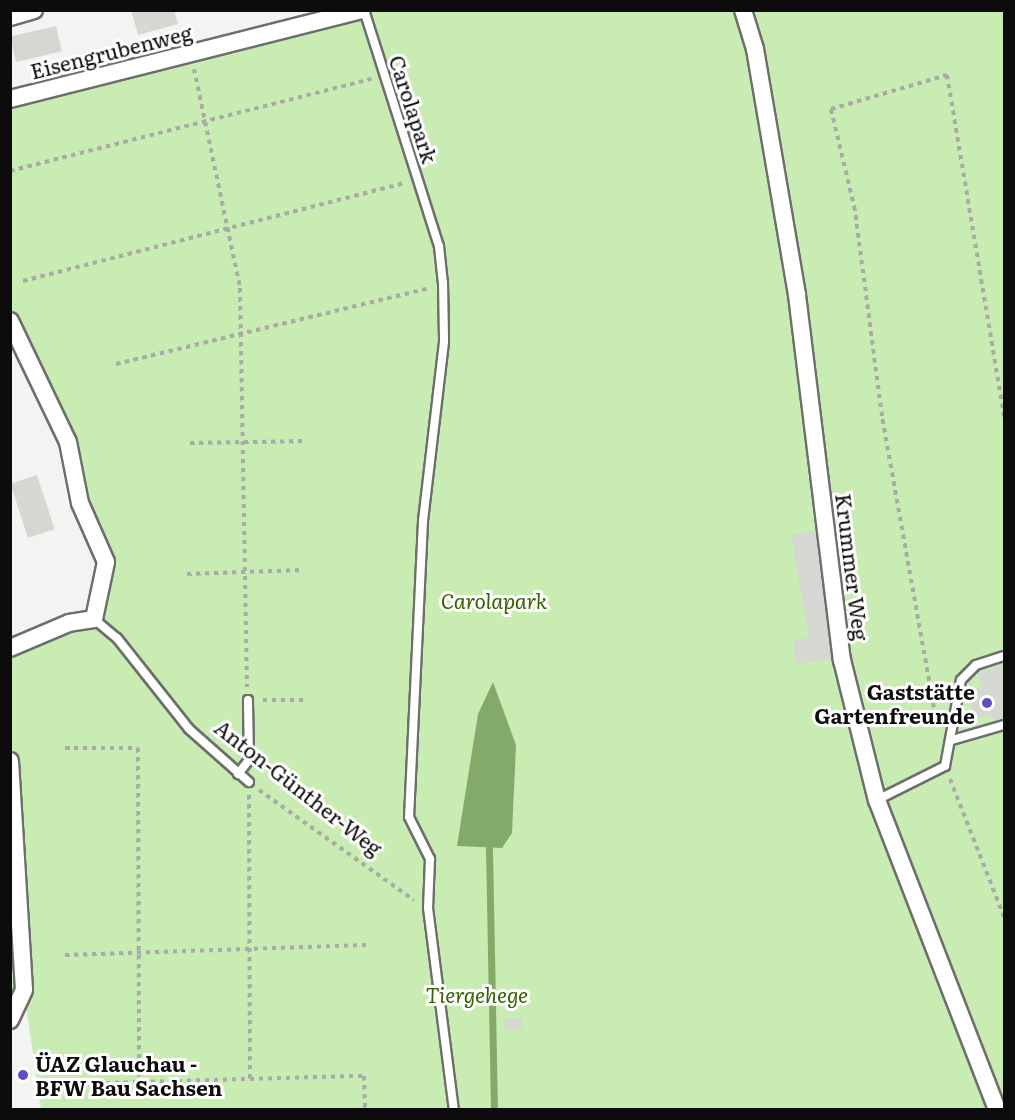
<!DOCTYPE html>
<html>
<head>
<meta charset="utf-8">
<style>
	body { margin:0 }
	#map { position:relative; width:1015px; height:1120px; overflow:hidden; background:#f1f4f0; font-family:Literata,serif }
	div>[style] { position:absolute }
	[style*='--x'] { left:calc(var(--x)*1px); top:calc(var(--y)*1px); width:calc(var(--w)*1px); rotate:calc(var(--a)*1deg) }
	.green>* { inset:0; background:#c9ecb2 }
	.water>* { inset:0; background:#84aa6a }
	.stream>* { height:7px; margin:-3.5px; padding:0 3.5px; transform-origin:3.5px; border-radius:3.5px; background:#84aa6a }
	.building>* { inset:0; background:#d5d7d3; transform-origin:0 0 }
	.path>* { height:4px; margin-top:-2px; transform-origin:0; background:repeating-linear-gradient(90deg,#a8aba8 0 4.5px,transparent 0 9px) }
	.roads { filter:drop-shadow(2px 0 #6d6f6c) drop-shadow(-2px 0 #6d6f6c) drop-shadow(0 2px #6d6f6c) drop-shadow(0 -2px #6d6f6c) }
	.service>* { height:8px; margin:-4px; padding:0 4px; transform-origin:4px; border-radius:4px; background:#fff }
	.minor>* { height:16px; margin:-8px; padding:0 8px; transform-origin:8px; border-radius:8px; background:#fff }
	.dots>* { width:16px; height:16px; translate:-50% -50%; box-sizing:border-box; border:3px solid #fff; border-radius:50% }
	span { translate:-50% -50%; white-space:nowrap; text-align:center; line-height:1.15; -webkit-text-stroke:6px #fff; paint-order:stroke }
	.street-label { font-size:21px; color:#0b0c0b }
	.park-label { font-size:21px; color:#366300; font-style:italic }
	.poi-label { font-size:21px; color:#0b0c0b; font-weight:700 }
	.right { translate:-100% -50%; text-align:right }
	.left { translate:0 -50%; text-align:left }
	.frame { position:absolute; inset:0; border:12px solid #0b0c0b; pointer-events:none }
</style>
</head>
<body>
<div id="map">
	<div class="green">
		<div style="clip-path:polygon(369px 11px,1004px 11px,1004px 1109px,41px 1109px,24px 991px,11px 1020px,11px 644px,94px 619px,106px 562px,68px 442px,11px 320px,11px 103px)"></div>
	</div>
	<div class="water">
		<div style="clip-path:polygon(493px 682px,516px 745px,512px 833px,502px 848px,457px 846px,478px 714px)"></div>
	</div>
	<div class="stream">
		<div style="--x:489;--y:849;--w:259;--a:88.9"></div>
	</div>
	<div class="building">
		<div style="clip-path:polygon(131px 10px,174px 10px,178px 24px,138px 35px)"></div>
		<div style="left:56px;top:26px;width:26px;height:47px;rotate:77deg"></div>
		<div style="left:37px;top:475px;width:57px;height:28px;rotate:72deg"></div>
		<div style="clip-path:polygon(817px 531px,835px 659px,796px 664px,793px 640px,809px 638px,791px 535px)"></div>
		<div style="clip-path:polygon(1004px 665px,1004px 718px,994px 721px,992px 714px,975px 718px,967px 693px,982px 688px,978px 673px)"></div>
		<div style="left:505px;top:1018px;width:17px;height:11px"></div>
	</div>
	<div class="path">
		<div style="--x:194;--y:69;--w:224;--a:78.1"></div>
		<div style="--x:240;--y:288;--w:399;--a:89"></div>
		<div style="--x:10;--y:171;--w:373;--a:-14.3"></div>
		<div style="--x:23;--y:281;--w:395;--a:-14.4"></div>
		<div style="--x:116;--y:364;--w:323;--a:-13.6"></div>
		<div style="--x:190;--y:443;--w:112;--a:-1"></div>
		<div style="--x:187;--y:574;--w:115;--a:-2"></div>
		<div style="--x:263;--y:700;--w:42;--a:0"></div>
		<div style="--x:937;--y:725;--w:314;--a:-100.1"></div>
		<div style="--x:882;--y:416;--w:208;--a:-97.5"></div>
		<div style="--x:855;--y:210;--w:104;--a:-103.4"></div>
		<div style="--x:831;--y:109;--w:121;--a:-16.3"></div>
		<div style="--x:947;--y:75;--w:347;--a:80.5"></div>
		<div style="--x:65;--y:748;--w:73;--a:0"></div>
		<div style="--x:138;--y:748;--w:334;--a:89.8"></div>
		<div style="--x:950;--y:779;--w:148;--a:68.6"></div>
		<div style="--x:259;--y:790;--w:190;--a:35.4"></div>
		<div style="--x:249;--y:795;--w:284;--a:89.8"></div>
		<div style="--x:65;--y:955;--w:301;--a:-1.9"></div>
		<div style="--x:70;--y:1084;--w:294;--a:-1.6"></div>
		<div style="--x:364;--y:1076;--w:34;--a:88"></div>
	</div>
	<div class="roads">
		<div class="service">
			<div style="--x:364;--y:10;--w:248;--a:72.4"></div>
			<div style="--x:439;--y:246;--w:36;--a:84"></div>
			<div style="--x:443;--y:282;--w:60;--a:89"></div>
			<div style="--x:444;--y:342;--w:180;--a:96.7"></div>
			<div style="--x:423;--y:521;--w:296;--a:92.7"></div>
			<div style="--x:409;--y:817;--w:47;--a:63.4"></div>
			<div style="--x:430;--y:859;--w:49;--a:92.3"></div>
			<div style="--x:428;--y:908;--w:204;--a:82.7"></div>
			<div style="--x:94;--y:619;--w:30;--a:40"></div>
			<div style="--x:117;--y:638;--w:116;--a:51.6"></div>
			<div style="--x:189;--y:729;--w:80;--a:41.5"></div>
			<div style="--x:952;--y:740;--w:54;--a:-16.1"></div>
			<div style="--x:238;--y:774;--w:18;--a:-52"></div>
			<div style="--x:249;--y:760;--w:60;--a:-91"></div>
			<div style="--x:877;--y:800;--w:76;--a:-26.6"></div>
			<div style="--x:945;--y:766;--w:87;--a:-79.5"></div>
			<div style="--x:961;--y:680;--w:21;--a:-45"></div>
			<div style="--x:976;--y:665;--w:29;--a:-18"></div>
		</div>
		<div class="minor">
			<div style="--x:743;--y:10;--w:41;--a:72.9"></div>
			<div style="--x:755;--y:49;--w:250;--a:80.3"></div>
			<div style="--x:797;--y:295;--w:368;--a:83"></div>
			<div style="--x:842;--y:660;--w:144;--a:76"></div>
			<div style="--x:877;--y:800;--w:332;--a:68.8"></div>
			<div style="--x:10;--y:17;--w:25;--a:-16"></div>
			<div style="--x:10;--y:99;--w:363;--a:-14.2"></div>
			<div style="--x:10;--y:321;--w:134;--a:64.4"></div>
			<div style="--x:68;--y:442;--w:62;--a:78.9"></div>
			<div style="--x:80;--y:503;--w:64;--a:66.2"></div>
			<div style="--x:106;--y:562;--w:58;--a:101.9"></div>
			<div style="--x:94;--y:619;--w:25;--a:171"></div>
			<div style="--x:69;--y:623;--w:64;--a:157"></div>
			<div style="--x:10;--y:761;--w:229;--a:86.5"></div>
			<div style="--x:24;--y:990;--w:33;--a:115"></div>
		</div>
	</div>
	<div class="dots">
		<div style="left:987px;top:703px;background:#5c4ec6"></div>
		<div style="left:23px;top:1075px;background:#5c4ec6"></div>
	</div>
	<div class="street-label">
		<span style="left:111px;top:51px;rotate:-14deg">Eisengrubenweg</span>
		<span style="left:414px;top:109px;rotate:72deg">Carolapark</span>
		<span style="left:853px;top:567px;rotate:83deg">Krummer Weg</span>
		<span style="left:299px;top:787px;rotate:38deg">Anton-Günther-Weg</span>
	</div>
	<div class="park-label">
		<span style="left:494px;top:600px">Carolapark</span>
		<span style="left:477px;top:994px">Tiergehege</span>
	</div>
	<div class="poi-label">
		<span class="right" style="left:975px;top:703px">Gaststätte<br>Gartenfreunde</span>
		<span class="left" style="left:35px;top:1075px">ÜAZ Glauchau -<br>BFW Bau Sachsen</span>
	</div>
	<div class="frame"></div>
</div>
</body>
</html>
